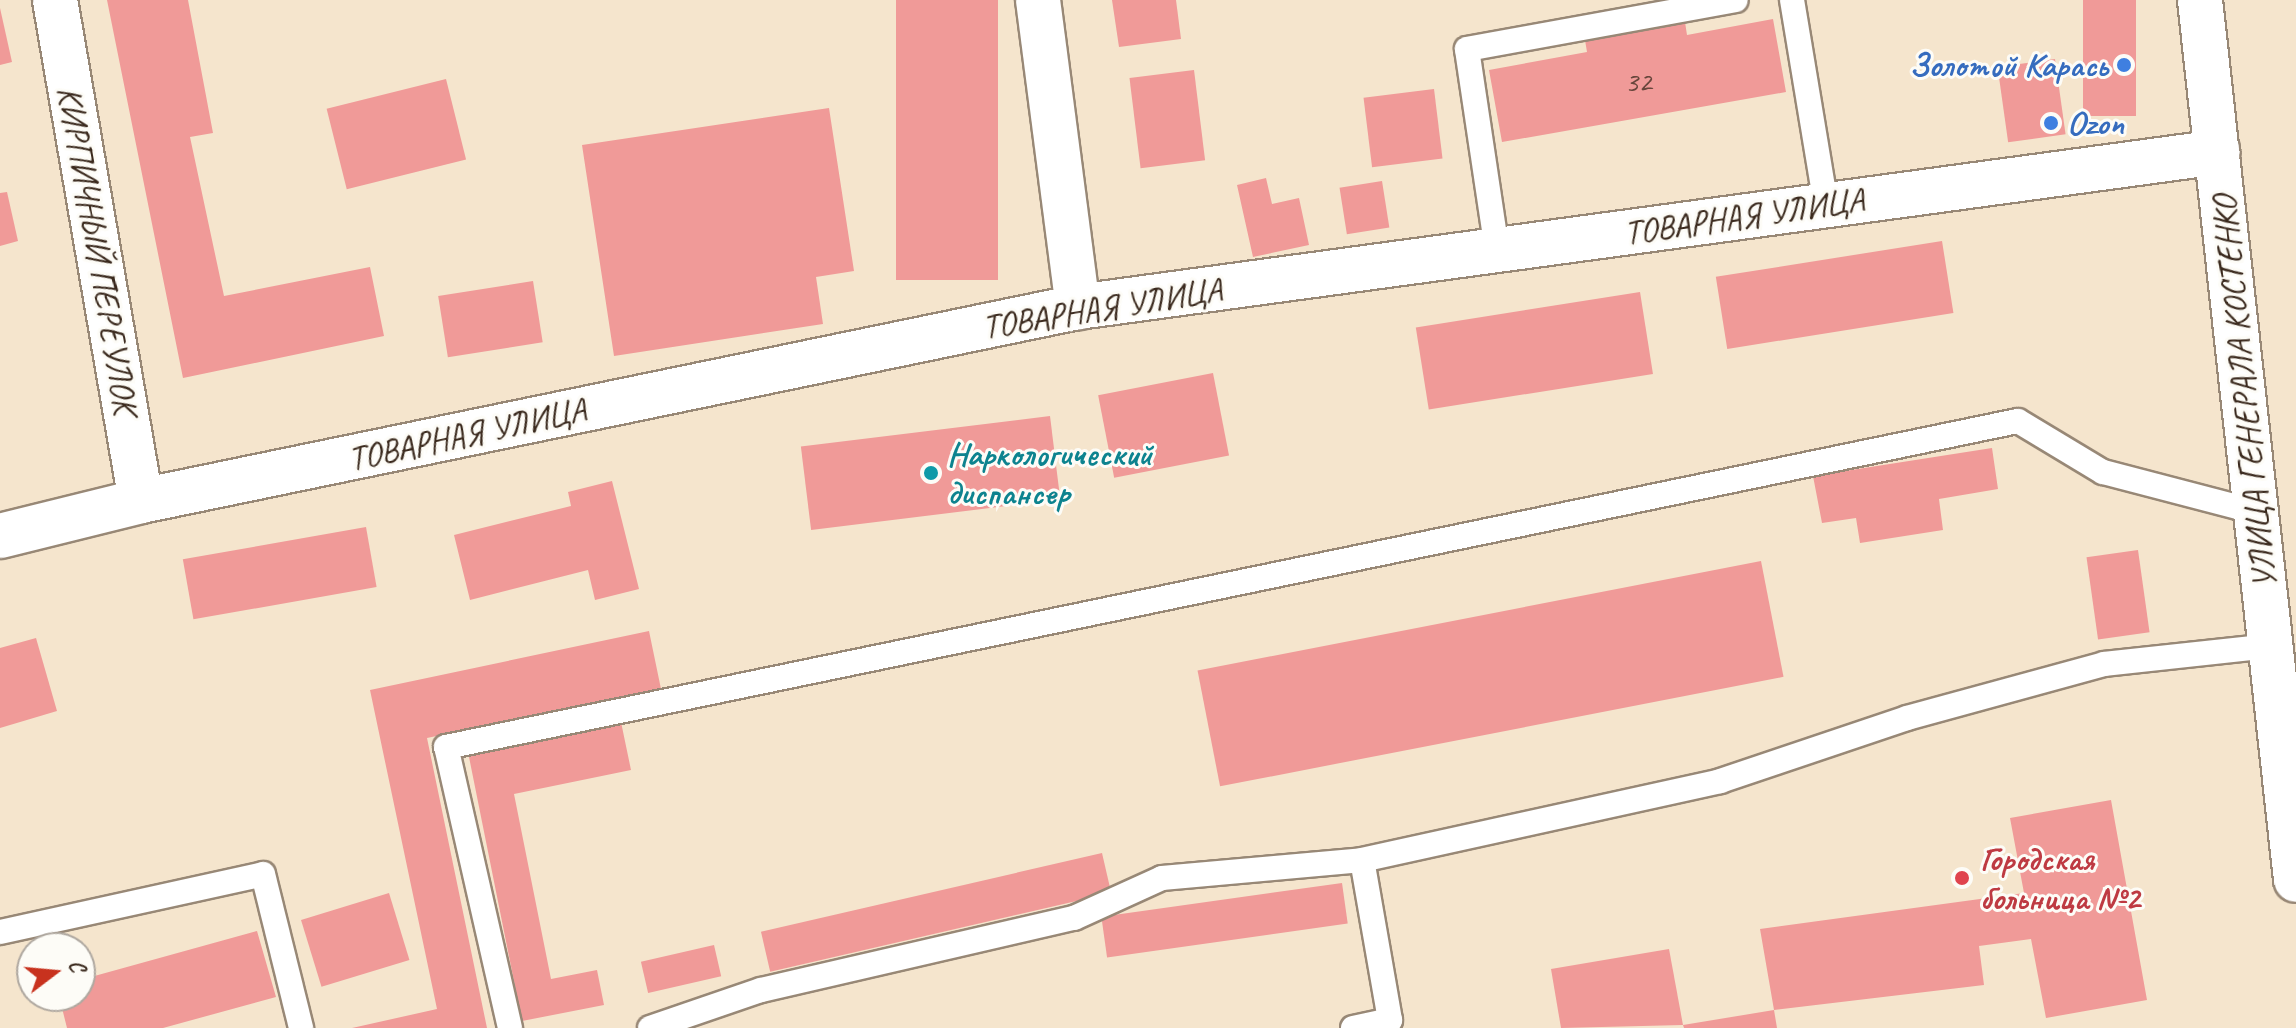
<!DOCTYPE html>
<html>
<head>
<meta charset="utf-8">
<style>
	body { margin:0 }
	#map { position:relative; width:2296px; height:1028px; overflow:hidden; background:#f5e5cd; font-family:Caveat,sans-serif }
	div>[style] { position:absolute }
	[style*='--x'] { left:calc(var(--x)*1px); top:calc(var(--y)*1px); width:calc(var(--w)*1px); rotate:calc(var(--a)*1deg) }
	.building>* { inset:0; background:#f09a98; transform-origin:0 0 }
	.roads { filter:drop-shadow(2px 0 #988876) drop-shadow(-2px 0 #988876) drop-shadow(0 2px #988876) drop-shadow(0 -2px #988876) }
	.service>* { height:24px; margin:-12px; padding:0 12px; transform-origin:12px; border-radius:12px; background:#fff }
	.minor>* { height:44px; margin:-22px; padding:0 22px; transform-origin:22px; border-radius:22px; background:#fff }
	.secondary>* { height:44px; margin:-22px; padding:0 22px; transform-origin:22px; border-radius:22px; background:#fff }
	.dots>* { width:22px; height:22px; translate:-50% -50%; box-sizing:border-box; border:4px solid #fdfcf7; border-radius:50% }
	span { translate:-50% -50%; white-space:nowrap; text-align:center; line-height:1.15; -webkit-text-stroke:6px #fdfcf7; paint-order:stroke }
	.number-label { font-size:30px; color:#68463c }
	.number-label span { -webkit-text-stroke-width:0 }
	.shop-label { font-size:34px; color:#366cbe; font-weight:700 }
	.right { translate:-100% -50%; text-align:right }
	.left { translate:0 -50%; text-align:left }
	.street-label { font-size:34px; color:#3b2a1e }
	.culture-label { font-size:34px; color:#0d838f; font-weight:700 }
	.health-label { font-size:34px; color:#be3a42; font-weight:700 }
	.north { position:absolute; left:16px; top:932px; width:80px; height:80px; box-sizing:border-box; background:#fdfcf7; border:2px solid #afa8a0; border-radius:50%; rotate:74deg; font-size:22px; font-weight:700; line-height:32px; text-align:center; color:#3b2a1e }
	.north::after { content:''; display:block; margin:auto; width:28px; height:36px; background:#c8321e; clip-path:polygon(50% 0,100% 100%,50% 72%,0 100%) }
</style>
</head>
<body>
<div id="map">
	<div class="building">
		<div style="clip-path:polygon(107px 0,188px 0,213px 133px,190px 137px,224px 296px,370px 267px,384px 336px,183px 378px)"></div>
		<div style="left:896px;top:0;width:102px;height:280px"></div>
		<div style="clip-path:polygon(1112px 0,1176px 0,1181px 39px,1119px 47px)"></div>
		<div style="left:2083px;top:0;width:53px;height:116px"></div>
		<div style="clip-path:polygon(0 8px,12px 62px,0 65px)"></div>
		<div style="clip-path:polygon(1773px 19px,1786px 92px,1502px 142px,1489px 70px,1587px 52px,1585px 40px,1685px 22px,1687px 35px)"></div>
		<div style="left:2055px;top:59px;width:76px;height:58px;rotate:82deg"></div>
		<div style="left:1194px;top:70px;width:91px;height:65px;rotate:83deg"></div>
		<div style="left:446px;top:79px;width:83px;height:123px;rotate:76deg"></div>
		<div style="left:1434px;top:89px;width:70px;height:71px;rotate:83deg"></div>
		<div style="clip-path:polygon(829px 108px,854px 271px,816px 277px,823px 324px,614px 356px,582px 145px)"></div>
		<div style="clip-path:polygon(1266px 178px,1272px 204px,1299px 198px,1309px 245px,1253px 257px,1237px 185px)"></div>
		<div style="left:1382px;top:181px;width:47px;height:43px;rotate:81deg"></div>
		<div style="clip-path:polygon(7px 192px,18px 241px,0 246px,0 193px)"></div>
		<div style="left:1942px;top:241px;width:73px;height:229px;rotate:81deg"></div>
		<div style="left:533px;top:281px;width:62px;height:96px;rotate:81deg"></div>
		<div style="left:1640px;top:292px;width:83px;height:227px;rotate:81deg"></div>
		<div style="left:1213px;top:373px;width:84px;height:117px;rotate:79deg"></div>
		<div style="left:1050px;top:416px;width:84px;height:251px;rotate:83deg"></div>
		<div style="clip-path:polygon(1992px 448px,1998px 489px,1939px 499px,1943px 530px,1860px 543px,1856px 518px,1822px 523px,1813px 476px)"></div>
		<div style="clip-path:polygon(612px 481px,639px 589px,595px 600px,588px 570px,470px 600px,454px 535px,571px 506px,568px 492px)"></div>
		<div style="left:366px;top:527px;width:61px;height:186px;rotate:80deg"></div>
		<div style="left:2138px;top:550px;width:83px;height:52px;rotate:82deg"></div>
		<div style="left:1761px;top:561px;width:118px;height:574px;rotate:79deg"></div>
		<div style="clip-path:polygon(649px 631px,661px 689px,427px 738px,487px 1028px,352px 1028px,437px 1009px,370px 690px)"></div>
		<div style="clip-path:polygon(36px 638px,57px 711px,0 728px,0 648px)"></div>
		<div style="clip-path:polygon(621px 722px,631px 770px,514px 794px,551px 979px,597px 970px,604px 1005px,522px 1021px,468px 752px)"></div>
		<div style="clip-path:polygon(2111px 800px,2147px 1000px,2046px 1018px,2031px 939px,1979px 946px,1984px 985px,1774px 1010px,1760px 929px,2024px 893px,2010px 818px)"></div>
		<div style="left:1102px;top:853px;width:41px;height:350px;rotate:77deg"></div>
		<div style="left:1342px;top:883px;width:41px;height:243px;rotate:82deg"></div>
		<div style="left:389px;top:893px;width:70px;height:92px;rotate:73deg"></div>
		<div style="clip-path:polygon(257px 931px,276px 997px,163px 1028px,67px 1028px,59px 996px,80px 996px,80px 980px)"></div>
		<div style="left:714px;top:945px;width:32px;height:75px;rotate:77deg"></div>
		<div style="clip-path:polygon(1669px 949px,1683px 1025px,1561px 1028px,1551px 969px)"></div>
		<div style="clip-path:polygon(1774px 1010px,1777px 1028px,1684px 1028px,1683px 1025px)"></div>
	</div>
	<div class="roads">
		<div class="service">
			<div style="--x:1792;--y:0;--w:208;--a:80.6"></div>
			<div style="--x:1497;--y:250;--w:203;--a:-98.5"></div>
			<div style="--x:1467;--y:49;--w:273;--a:-10.3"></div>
			<div style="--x:0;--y:932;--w:269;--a:-12.4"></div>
			<div style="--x:263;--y:874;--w:159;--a:76.1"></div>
			<div style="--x:510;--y:1028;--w:288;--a:-102.8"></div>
			<div style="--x:446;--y:747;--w:1605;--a:-11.72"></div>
			<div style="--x:2018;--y:421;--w:99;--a:31"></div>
			<div style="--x:2103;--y:472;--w:159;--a:14.6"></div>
			<div style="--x:650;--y:1028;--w:117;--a:-18.9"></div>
			<div style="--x:761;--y:990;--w:321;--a:-13"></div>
			<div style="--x:1074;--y:918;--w:97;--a:-24.4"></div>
			<div style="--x:1162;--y:878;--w:201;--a:-5.1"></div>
			<div style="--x:1362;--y:860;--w:367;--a:-12.4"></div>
			<div style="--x:1720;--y:781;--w:197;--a:-18.6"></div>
			<div style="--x:1907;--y:718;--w:204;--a:-15.3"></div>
			<div style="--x:2104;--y:664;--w:168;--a:-6.2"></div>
			<div style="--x:1353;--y:1028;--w:38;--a:-12"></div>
			<div style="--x:1390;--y:1020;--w:162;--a:-99.9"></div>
		</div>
		<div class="minor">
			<div style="--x:55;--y:0;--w:508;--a:80.26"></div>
			<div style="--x:1038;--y:0;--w:310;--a:82.6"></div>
			<div style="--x:0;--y:536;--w:145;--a:-13.9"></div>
			<div style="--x:141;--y:501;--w:957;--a:-11.7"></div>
			<div style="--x:1078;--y:307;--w:1150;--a:-7.74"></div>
		</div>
		<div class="secondary">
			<div style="--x:2200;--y:0;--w:885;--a:83.77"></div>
		</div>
	</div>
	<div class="dots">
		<div style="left:2124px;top:65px;background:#3f7fe0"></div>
		<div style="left:2051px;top:123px;background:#3f7fe0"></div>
		<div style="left:931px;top:473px;background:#0f9aa8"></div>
		<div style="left:1962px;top:878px;background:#e0444e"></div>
	</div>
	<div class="number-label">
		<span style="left:1638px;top:81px">32</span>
	</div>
	<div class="shop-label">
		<span class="right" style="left:2108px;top:65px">Золотой Карась</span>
		<span class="left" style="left:2067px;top:123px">Ozon</span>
	</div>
	<div class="street-label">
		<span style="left:1744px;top:216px;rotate:-8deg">ТОВАРНАЯ УЛИЦА</span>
		<span style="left:98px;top:250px;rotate:80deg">КИРПИЧНЫЙ ПЕРЕУЛОК</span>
		<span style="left:1102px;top:308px;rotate:-9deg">ТОВАРНАЯ УЛИЦА</span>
		<span style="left:2244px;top:392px;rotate:-96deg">УЛИЦА ГЕНЕРАЛА КОСТЕНКО</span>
		<span style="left:467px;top:434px;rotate:-12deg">ТОВАРНАЯ УЛИЦА</span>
	</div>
	<div class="culture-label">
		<span class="left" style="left:947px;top:473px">Наркологический<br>диспансер</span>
	</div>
	<div class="health-label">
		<span class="left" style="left:1980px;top:878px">Городская<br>больница №2</span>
	</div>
	<div class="north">С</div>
</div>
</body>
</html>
